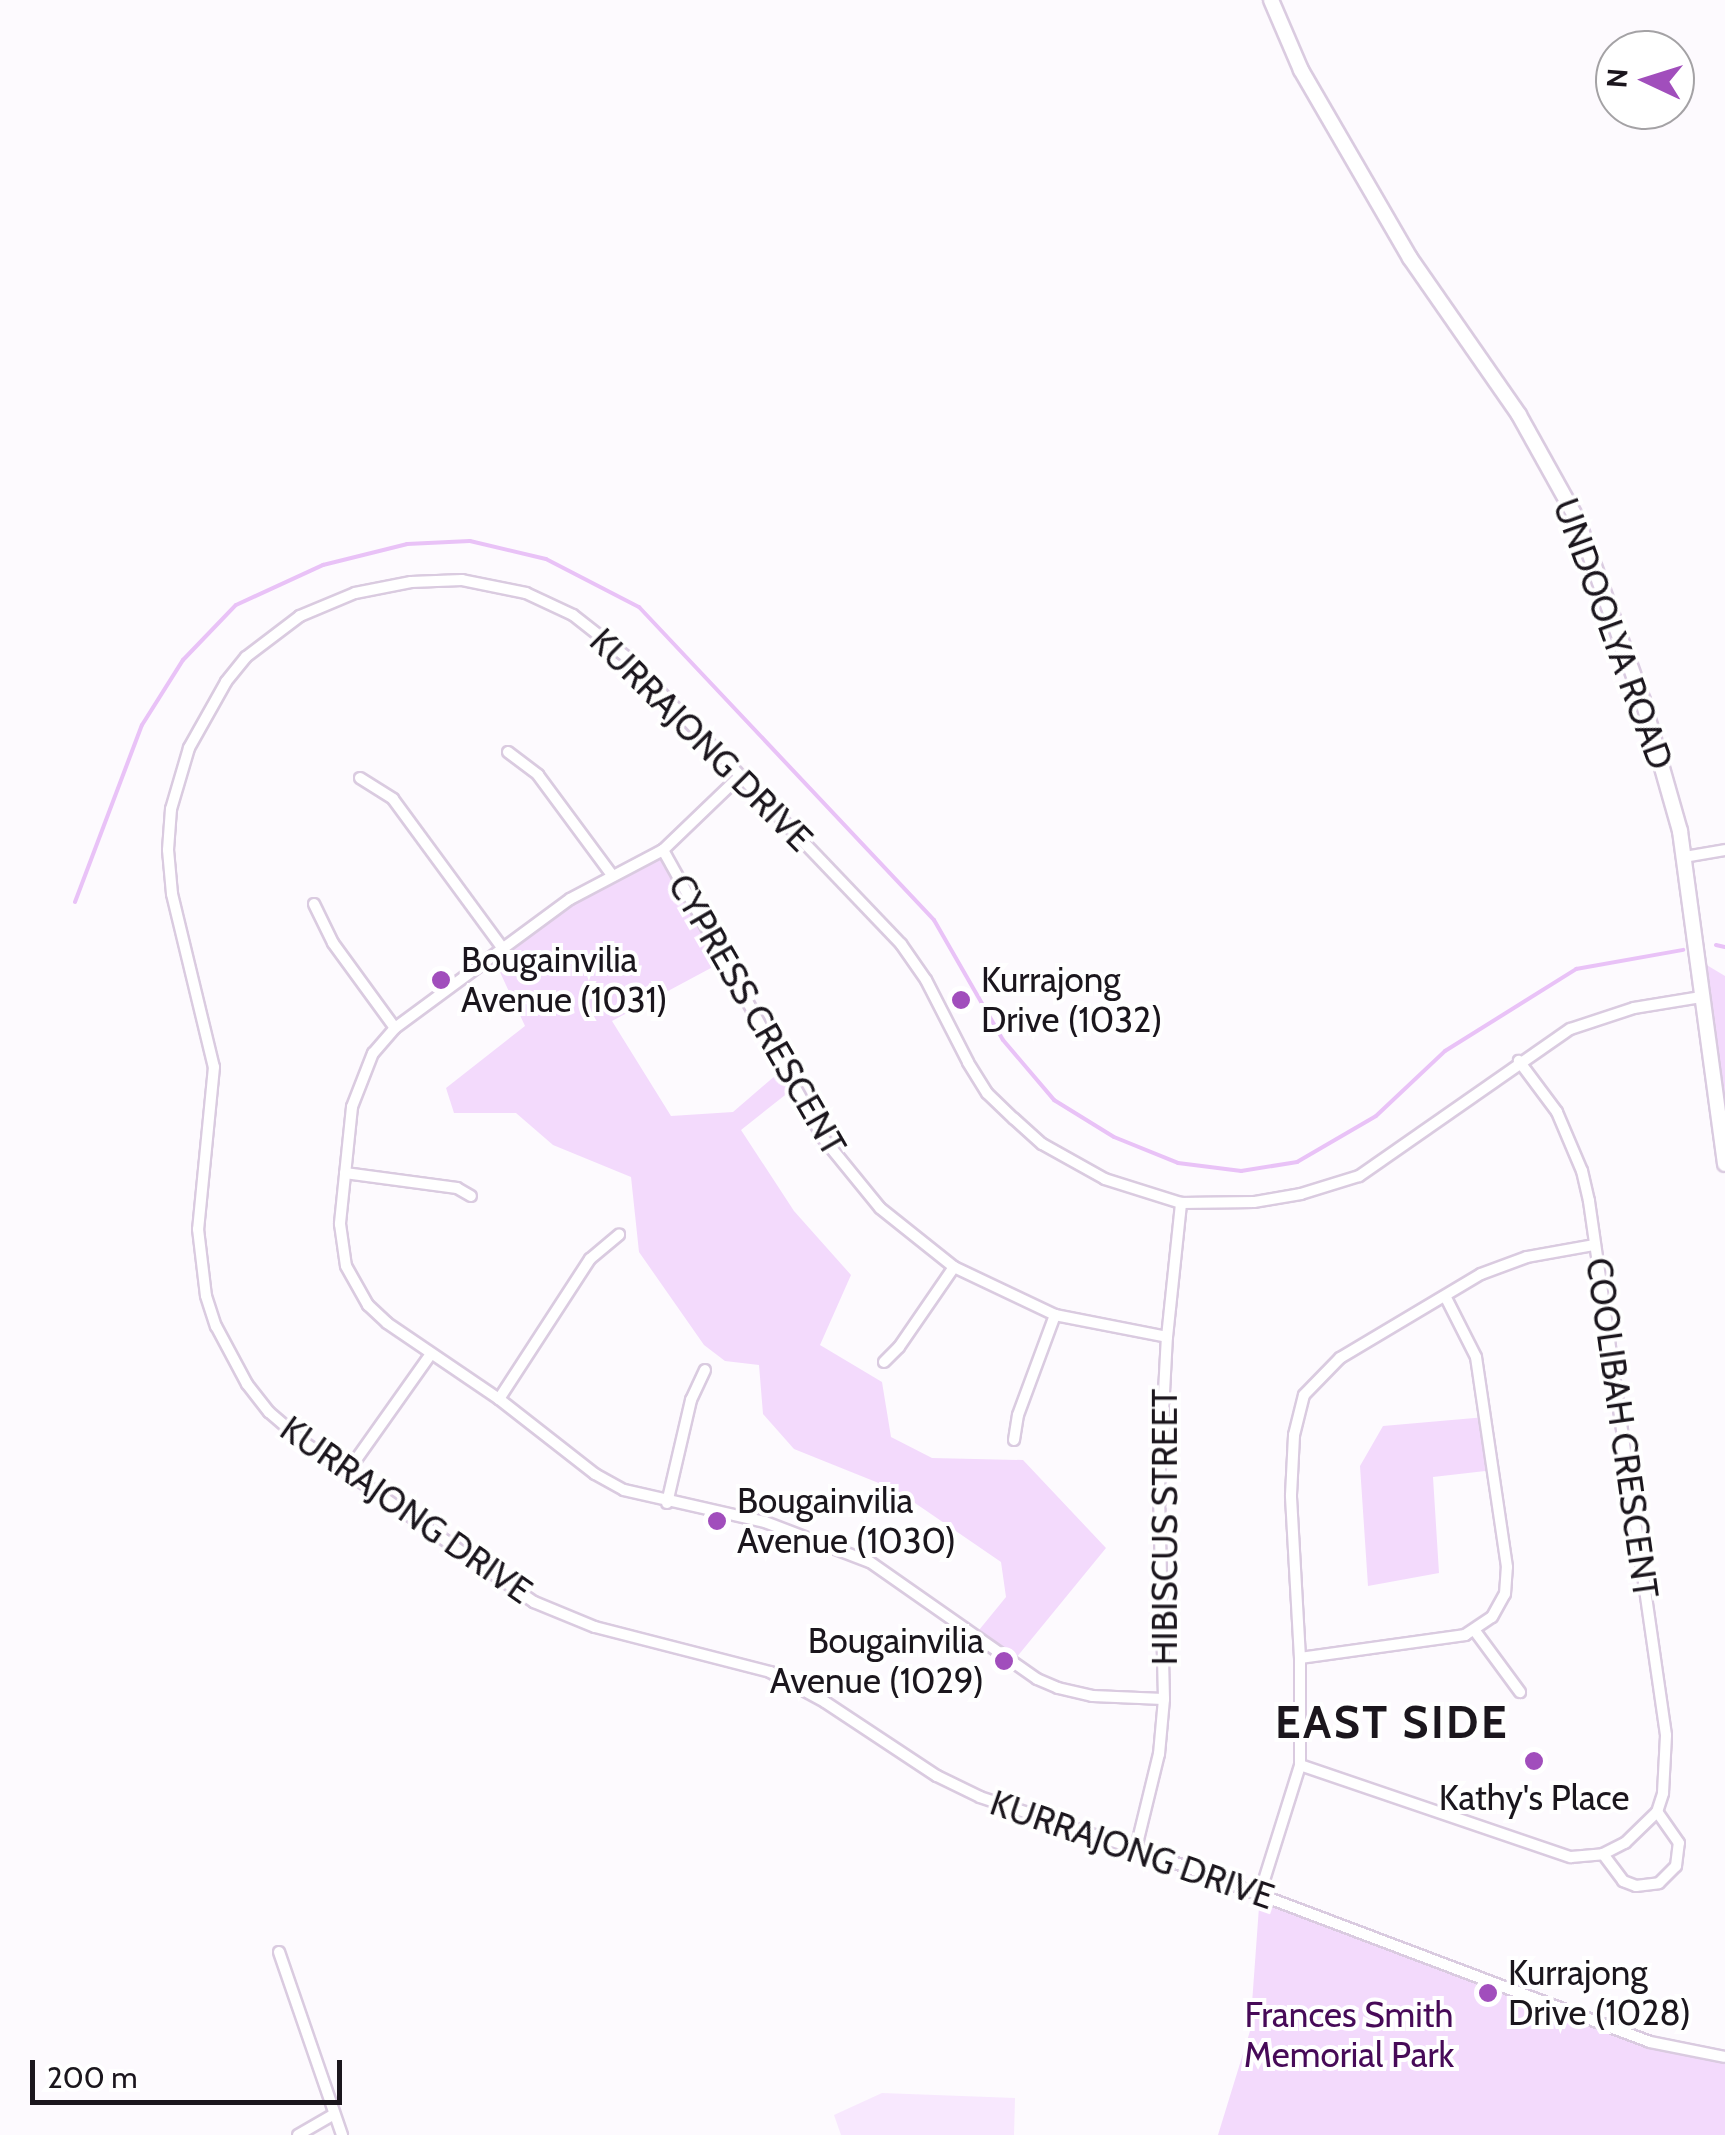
<!DOCTYPE html>
<html>
<head>
<meta charset="utf-8">
<style>
	body { margin:0 }
	#map { position:relative; width:1725px; height:2135px; overflow:hidden; background:#fdfafe; font-family:Cabin,sans-serif }
	div>[style] { position:absolute }
	[style*='--x'] { left:calc(var(--x)*1px); top:calc(var(--y)*1px); width:calc(var(--w)*1px); rotate:calc(var(--a)*1deg) }
	.built>* { inset:0; background:#f8e8fe }
	.green>* { inset:0; background:#f3dafc }
	.stream>* { height:4px; margin:-2px; padding:0 2px; transform-origin:2px; border-radius:2px; background:#e9c2f7 }
	.roads { filter:drop-shadow(2px 0 #dacbe0) drop-shadow(-2px 0 #dacbe0) drop-shadow(0 2px #dacbe0) drop-shadow(0 -2px #dacbe0) }
	.street>* { height:10px; margin:-5px; padding:0 5px; transform-origin:5px; border-radius:5px; background:#fff }
	.secondary>* { height:14px; margin:-7px; padding:0 7px; transform-origin:7px; border-radius:7px; background:#fff }
	.dots>* { width:28px; height:28px; translate:-50% -50%; box-sizing:border-box; border:5px solid #fff; border-radius:50% }
	span { translate:-50% -50%; white-space:nowrap; text-align:center; line-height:1.15; -webkit-text-stroke:8px #fff; paint-order:stroke }
	.street-label { font-size:35px; color:#1b161d }
	.poi-label { font-size:35px; color:#1b161d }
	.left { translate:0 -50%; text-align:left }
	.right { translate:-100% -50%; text-align:right }
	.park-label { font-size:35px; color:#470a58 }
	.district-label { font-size:45px; color:#1b161d; font-weight:700; letter-spacing:2.5px }
	.north { position:absolute; left:1595px; top:30px; width:100px; height:100px; box-sizing:border-box; background:#fff; border:2px solid #a4a2a5; border-radius:50%; rotate:274deg; font-size:28px; font-weight:700; line-height:40px; text-align:center; color:#1b161d }
	.north::after { content:''; display:block; margin:auto; width:35px; height:45px; background:#a14ebc; clip-path:polygon(50% 0,100% 100%,50% 72%,0 100%) }
	.scale { position:absolute; left:30px; top:2060px; width:312px; height:45px; box-sizing:border-box; border:5px solid #1b161d; border-top:0; padding-left:12px; font-size:30px; line-height:35px; white-space:nowrap; color:#1b161d; -webkit-text-stroke:8px #fff; paint-order:stroke }
</style>
</head>
<body>
<div id="map">
	<div class="built">
		<div style="clip-path:polygon(882px 2093px,1015px 2098px,1014px 2135px,841px 2135px,834px 2115px)"></div>
	</div>
	<div class="green">
		<div style="clip-path:polygon(663px 850px,724px 961px,612px 1021px,671px 1116px,733px 1112px,783px 1069px,794px 1088px,741px 1130px,794px 1211px,851px 1275px,820px 1345px,882px 1382px,891px 1437px,932px 1458px,1023px 1460px,1106px 1548px,1012px 1663px,975px 1635px,1006px 1597px,1001px 1562px,896px 1490px,794px 1449px,763px 1414px,759px 1365px,725px 1361px,704px 1345px,639px 1252px,631px 1177px,553px 1145px,516px 1113px,454px 1113px,446px 1088px,525px 1026px,493px 957px,570px 899px)"></div>
		<div style="clip-path:polygon(1695px 958px,1725px 976px,1725px 1164px)"></div>
		<div style="clip-path:polygon(1486px 1417px,1494px 1470px,1433px 1477px,1439px 1573px,1368px 1586px,1360px 1466px,1383px 1426px)"></div>
		<div style="clip-path:polygon(1260px 1893px,1650px 2042px,1725px 2057px,1725px 2135px,1218px 2135px,1250px 2031px)"></div>
	</div>
	<div class="stream">
		<div style="--x:75;--y:902;--w:189;--a:-69.3"></div>
		<div style="--x:142;--y:725;--w:77;--a:-57.8"></div>
		<div style="--x:183;--y:660;--w:76;--a:-46.1"></div>
		<div style="--x:236;--y:605;--w:96;--a:-24.7"></div>
		<div style="--x:323;--y:565;--w:87;--a:-14"></div>
		<div style="--x:407;--y:544;--w:63;--a:-2.7"></div>
		<div style="--x:470;--y:541;--w:78;--a:13.3"></div>
		<div style="--x:546;--y:559;--w:105;--a:27.3"></div>
		<div style="--x:639;--y:607;--w:430;--a:46.7"></div>
		<div style="--x:934;--y:920;--w:138;--a:60.1"></div>
		<div style="--x:1003;--y:1040;--w:79;--a:49.6"></div>
		<div style="--x:1054;--y:1100;--w:70;--a:31.7"></div>
		<div style="--x:1114;--y:1137;--w:69;--a:22.1"></div>
		<div style="--x:1178;--y:1163;--w:64;--a:7.2"></div>
		<div style="--x:1241;--y:1171;--w:57;--a:-9.1"></div>
		<div style="--x:1297;--y:1162;--w:91;--a:-30.2"></div>
		<div style="--x:1376;--y:1116;--w:95;--a:-43.3"></div>
		<div style="--x:1445;--y:1051;--w:155;--a:-32"></div>
		<div style="--x:1576;--y:969;--w:109;--a:-10.1"></div>
		<div style="--x:1716;--y:945;--w:9;--a:13"></div>
	</div>
	<div class="roads">
		<div class="street">
			<div style="--x:508;--y:752;--w:38;--a:37"></div>
			<div style="--x:538;--y:775;--w:124;--a:53.5"></div>
			<div style="--x:740;--y:776;--w:107;--a:136.1"></div>
			<div style="--x:663;--y:850;--w:105;--a:152.2"></div>
			<div style="--x:570;--y:899;--w:217;--a:143.6"></div>
			<div style="--x:395;--y:1028;--w:33;--a:131"></div>
			<div style="--x:373;--y:1053;--w:58;--a:111.3"></div>
			<div style="--x:352;--y:1107;--w:118;--a:95.9"></div>
			<div style="--x:340;--y:1224;--w:42;--a:81.9"></div>
			<div style="--x:346;--y:1266;--w:45;--a:60.6"></div>
			<div style="--x:368;--y:1305;--w:26;--a:43"></div>
			<div style="--x:387;--y:1323;--w:135;--a:34.2"></div>
			<div style="--x:499;--y:1399;--w:122;--a:38"></div>
			<div style="--x:595;--y:1474;--w:33;--a:29"></div>
			<div style="--x:624;--y:1490;--w:145;--a:12.8"></div>
			<div style="--x:765;--y:1522;--w:112;--a:20.9"></div>
			<div style="--x:870;--y:1562;--w:204;--a:35"></div>
			<div style="--x:1037;--y:1679;--w:23;--a:23"></div>
			<div style="--x:1058;--y:1688;--w:35;--a:13"></div>
			<div style="--x:1092;--y:1696;--w:72;--a:2.4"></div>
			<div style="--x:360;--y:778;--w:39;--a:32"></div>
			<div style="--x:393;--y:799;--w:187;--a:53.7"></div>
			<div style="--x:663;--y:850;--w:329;--a:60.9"></div>
			<div style="--x:823;--y:1138;--w:90;--a:50.8"></div>
			<div style="--x:880;--y:1208;--w:95;--a:38.6"></div>
			<div style="--x:954;--y:1267;--w:112;--a:25.4"></div>
			<div style="--x:1055;--y:1315;--w:114;--a:11.1"></div>
			<div style="--x:1684;--y:857;--w:42;--a:-9.7"></div>
			<div style="--x:314;--y:904;--w:43;--a:64"></div>
			<div style="--x:333;--y:943;--w:105;--a:53.9"></div>
			<div style="--x:1701;--y:997;--w:68;--a:170.7"></div>
			<div style="--x:1634;--y:1008;--w:67;--a:161.8"></div>
			<div style="--x:1570;--y:1029;--w:257;--a:145.1"></div>
			<div style="--x:1359;--y:1176;--w:61;--a:162.8"></div>
			<div style="--x:1301;--y:1194;--w:48;--a:170.3"></div>
			<div style="--x:1254;--y:1202;--w:73;--a:179.2"></div>
			<div style="--x:1181;--y:1203;--w:80;--a:-162.5"></div>
			<div style="--x:1105;--y:1179;--w:72;--a:-150.9"></div>
			<div style="--x:1042;--y:1144;--w:38;--a:-138"></div>
			<div style="--x:1014;--y:1119;--w:37;--a:-136"></div>
			<div style="--x:987;--y:1093;--w:36;--a:-122"></div>
			<div style="--x:968;--y:1062;--w:92;--a:-117.1"></div>
			<div style="--x:926;--y:980;--w:44;--a:-124.8"></div>
			<div style="--x:901;--y:944;--w:394;--a:-133.7"></div>
			<div style="--x:629;--y:659;--w:71;--a:-141.8"></div>
			<div style="--x:573;--y:615;--w:52;--a:-154.9"></div>
			<div style="--x:526;--y:593;--w:65;--a:-168.5"></div>
			<div style="--x:462;--y:580;--w:51;--a:177.8"></div>
			<div style="--x:411;--y:582;--w:57;--a:168.9"></div>
			<div style="--x:355;--y:593;--w:60;--a:157.3"></div>
			<div style="--x:300;--y:616;--w:68;--a:142.8"></div>
			<div style="--x:246;--y:657;--w:32;--a:129"></div>
			<div style="--x:226;--y:682;--w:76;--a:119.3"></div>
			<div style="--x:189;--y:748;--w:64;--a:106.4"></div>
			<div style="--x:171;--y:809;--w:41;--a:94.2"></div>
			<div style="--x:168;--y:850;--w:44;--a:84.8"></div>
			<div style="--x:172;--y:894;--w:178;--a:76.4"></div>
			<div style="--x:214;--y:1067;--w:163;--a:95.6"></div>
			<div style="--x:198;--y:1229;--w:67;--a:83.2"></div>
			<div style="--x:206;--y:1296;--w:32;--a:72"></div>
			<div style="--x:216;--y:1326;--w:66;--a:61.9"></div>
			<div style="--x:247;--y:1384;--w:36;--a:52"></div>
			<div style="--x:269;--y:1412;--w:48;--a:40.7"></div>
			<div style="--x:305;--y:1443;--w:279;--a:34.8"></div>
			<div style="--x:534;--y:1602;--w:66;--a:22.3"></div>
			<div style="--x:595;--y:1627;--w:181;--a:14.4"></div>
			<div style="--x:770;--y:1672;--w:63;--a:28.6"></div>
			<div style="--x:825;--y:1702;--w:134;--a:33.5"></div>
			<div style="--x:937;--y:1776;--w:48;--a:26"></div>
			<div style="--x:980;--y:1797;--w:190;--a:18.4"></div>
			<div style="--x:1160;--y:1857;--w:524;--a:20.68"></div>
			<div style="--x:1650;--y:2042;--w:76;--a:11.3"></div>
			<div style="--x:345;--y:1173;--w:113;--a:7.6"></div>
			<div style="--x:457;--y:1188;--w:16;--a:30"></div>
			<div style="--x:884;--y:1362;--w:21;--a:-45"></div>
			<div style="--x:899;--y:1347;--w:97;--a:-55.5"></div>
			<div style="--x:499;--y:1399;--w:167;--a:-57"></div>
			<div style="--x:590;--y:1259;--w:38;--a:-40"></div>
			<div style="--x:1014;--y:1440;--w:25;--a:-81"></div>
			<div style="--x:1018;--y:1415;--w:107;--a:-69.7"></div>
			<div style="--x:348;--y:1471;--w:142;--a:-54.7"></div>
			<div style="--x:667;--y:1503;--w:106;--a:-76.9"></div>
			<div style="--x:691;--y:1400;--w:33;--a:-65"></div>
			<div style="--x:1475;--y:1631;--w:76;--a:53.6"></div>
			<div style="--x:1300;--y:1658;--w:167;--a:-7.9"></div>
			<div style="--x:1465;--y:1635;--w:32;--a:-34"></div>
			<div style="--x:1492;--y:1617;--w:26;--a:-61"></div>
			<div style="--x:1505;--y:1594;--w:27;--a:-86"></div>
			<div style="--x:1507;--y:1567;--w:212;--a:-98.4"></div>
			<div style="--x:1476;--y:1357;--w:68;--a:-116.9"></div>
			<div style="--x:1300;--y:1765;--w:286;--a:18.8"></div>
			<div style="--x:1571;--y:1857;--w:32;--a:-5"></div>
			<div style="--x:1603;--y:1854;--w:25;--a:-27"></div>
			<div style="--x:1625;--y:1843;--w:45;--a:-44.1"></div>
			<div style="--x:1657;--y:1812;--w:20;--a:-72"></div>
			<div style="--x:1663;--y:1793;--w:58;--a:-87"></div>
			<div style="--x:1666;--y:1735;--w:540;--a:-98.21"></div>
			<div style="--x:1589;--y:1201;--w:31;--a:-103"></div>
			<div style="--x:1582;--y:1171;--w:64;--a:-113"></div>
			<div style="--x:1557;--y:1112;--w:64;--a:-126.7"></div>
			<div style="--x:1136;--y:1848;--w:97;--a:-76.3"></div>
			<div style="--x:1159;--y:1754;--w:55;--a:-84.8"></div>
			<div style="--x:1164;--y:1699;--w:211;--a:-91.4"></div>
			<div style="--x:1159;--y:1488;--w:151;--a:-87"></div>
			<div style="--x:1167;--y:1337;--w:135;--a:-84"></div>
			<div style="--x:1603;--y:1854;--w:34;--a:53"></div>
			<div style="--x:1623;--y:1881;--w:14;--a:21"></div>
			<div style="--x:1636;--y:1886;--w:23;--a:-7"></div>
			<div style="--x:1659;--y:1883;--w:24;--a:-45"></div>
			<div style="--x:1676;--y:1866;--w:23;--a:-83"></div>
			<div style="--x:1679;--y:1843;--w:38;--a:-125"></div>
			<div style="--x:1260;--y:1893;--w:134;--a:-72.6"></div>
			<div style="--x:1300;--y:1765;--w:107;--a:-90"></div>
			<div style="--x:1300;--y:1658;--w:163;--a:-93.2"></div>
			<div style="--x:1291;--y:1495;--w:60;--a:-87.1"></div>
			<div style="--x:1294;--y:1435;--w:41;--a:-76"></div>
			<div style="--x:1304;--y:1395;--w:52;--a:-45.8"></div>
			<div style="--x:1340;--y:1358;--w:164;--a:-30.8"></div>
			<div style="--x:1481;--y:1274;--w:49;--a:-20.3"></div>
			<div style="--x:1527;--y:1257;--w:68;--a:-10.2"></div>
			<div style="--x:279;--y:1952;--w:194;--a:71"></div>
			<div style="--x:298;--y:2135;--w:39;--a:-30"></div>
		</div>
		<div class="secondary">
			<div style="--x:1271;--y:0;--w:76;--a:66.8"></div>
			<div style="--x:1301;--y:70;--w:217;--a:59.9"></div>
			<div style="--x:1410;--y:258;--w:191;--a:55.2"></div>
			<div style="--x:1519;--y:415;--w:119;--a:60.9"></div>
			<div style="--x:1577;--y:519;--w:194;--a:70.1"></div>
			<div style="--x:1643;--y:701;--w:135;--a:74.1"></div>
			<div style="--x:1680;--y:831;--w:336;--a:82.3"></div>
		</div>
	</div>
	<div class="dots">
		<div style="left:441px;top:980px;background:#a14ebc"></div>
		<div style="left:961px;top:1000px;background:#a14ebc"></div>
		<div style="left:717px;top:1521px;background:#a14ebc"></div>
		<div style="left:1004px;top:1661px;background:#a14ebc"></div>
		<div style="left:1534px;top:1761px;background:#a14ebc"></div>
		<div style="left:1488px;top:1993px;background:#a14ebc"></div>
	</div>
	<div class="street-label">
		<span style="left:1613px;top:634px;rotate:70deg">UNDOOLYA ROAD</span>
		<span style="left:701px;top:740px;rotate:45deg">KURRAJONG DRIVE</span>
		<span style="left:757px;top:1015px;rotate:60deg">CYPRESS CRESCENT</span>
		<span style="left:1622px;top:1428px;rotate:82deg">COOLIBAH CRESCENT</span>
		<span style="left:406px;top:1510px;rotate:35deg">KURRAJONG DRIVE</span>
		<span style="left:1165px;top:1527px;rotate:-90deg">HIBISCUS STREET</span>
		<span style="left:1132px;top:1850px;rotate:19deg">KURRAJONG DRIVE</span>
	</div>
	<div class="poi-label">
		<span class="left" style="left:461px;top:980px">Bougainvilia<br>Avenue (1031)</span>
		<span class="left" style="left:981px;top:1000px">Kurrajong<br>Drive (1032)</span>
		<span class="left" style="left:737px;top:1521px">Bougainvilia<br>Avenue (1030)</span>
		<span class="right" style="left:984px;top:1661px">Bougainvilia<br>Avenue (1029)</span>
		<span style="left:1534px;top:1798px">Kathy's Place</span>
		<span class="left" style="left:1508px;top:1993px">Kurrajong<br>Drive (1028)</span>
	</div>
	<div class="park-label">
		<span style="left:1349px;top:2035px">Frances Smith<br>Memorial Park</span>
	</div>
	<div class="district-label">
		<span style="left:1392px;top:1723px">EAST SIDE</span>
	</div>
	<div class="north">N</div>
	<div class="scale">200 m</div>
</div>
</body>
</html>
